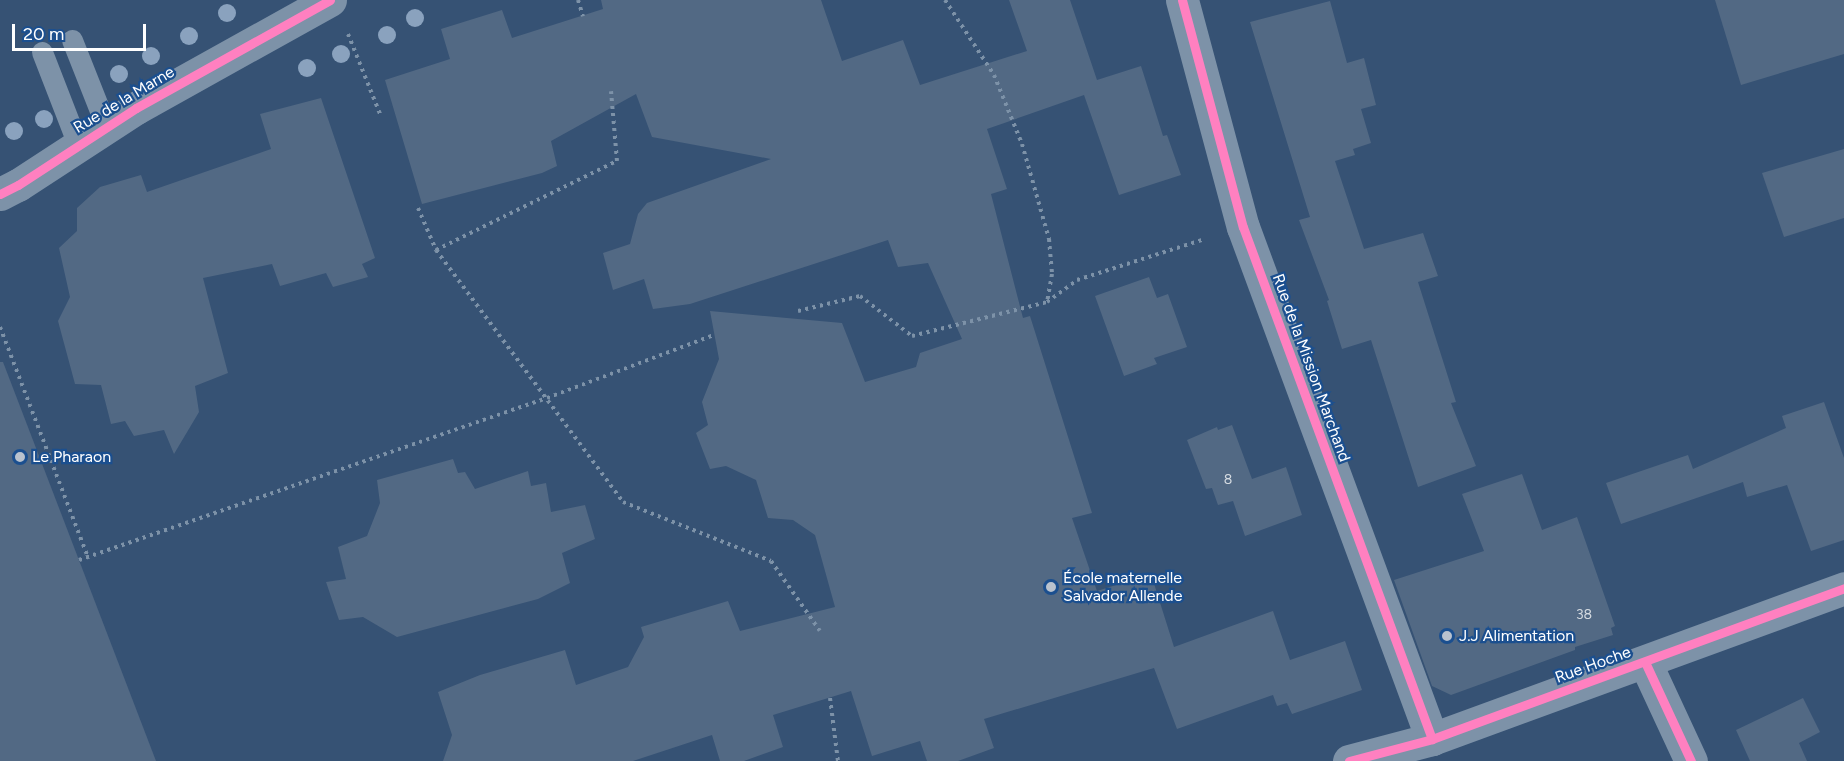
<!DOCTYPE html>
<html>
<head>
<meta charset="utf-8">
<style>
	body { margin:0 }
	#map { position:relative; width:1844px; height:761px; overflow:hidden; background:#365274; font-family:Figtree,sans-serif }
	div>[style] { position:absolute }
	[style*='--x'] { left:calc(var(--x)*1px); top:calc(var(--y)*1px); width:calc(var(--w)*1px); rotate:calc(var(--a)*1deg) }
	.building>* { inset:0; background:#526984 }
	.path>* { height:4px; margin-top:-2px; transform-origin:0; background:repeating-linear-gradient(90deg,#7d92a8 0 3px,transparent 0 7.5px) }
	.lane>* { height:21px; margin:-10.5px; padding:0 10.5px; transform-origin:10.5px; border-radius:10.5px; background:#7d92a8 }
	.street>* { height:33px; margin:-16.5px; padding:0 16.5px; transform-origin:16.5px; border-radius:16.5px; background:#7d92a8 }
	.cycleway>* { height:9px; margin:-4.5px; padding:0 4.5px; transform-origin:4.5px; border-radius:4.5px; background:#ff80c0 }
	.trees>* { width:18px; height:18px; margin:-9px; border-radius:50%; background:#8aa2be }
	.dots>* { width:16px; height:16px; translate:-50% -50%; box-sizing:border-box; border:3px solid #1b4f8f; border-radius:50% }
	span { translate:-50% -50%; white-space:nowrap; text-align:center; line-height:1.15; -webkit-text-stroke:4.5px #1b4f8f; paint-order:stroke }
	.number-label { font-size:14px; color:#d4dae0 }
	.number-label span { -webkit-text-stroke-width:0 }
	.street-label { font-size:16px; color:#fff }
	.poi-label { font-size:16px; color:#fff }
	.left { translate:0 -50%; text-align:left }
	.scale { position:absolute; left:12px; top:24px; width:134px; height:27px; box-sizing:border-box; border:3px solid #fff; border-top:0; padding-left:8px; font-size:18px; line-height:21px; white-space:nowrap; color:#fff; -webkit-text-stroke:4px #1b4f8f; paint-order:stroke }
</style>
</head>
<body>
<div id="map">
	<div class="building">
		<div style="clip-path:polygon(601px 0,821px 0,842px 61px,903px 40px,920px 85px,1027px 51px,1009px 0,1070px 0,1097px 80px,1141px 66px,1163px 136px,1167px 135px,1181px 175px,1119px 195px,1084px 95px,987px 129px,1007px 189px,991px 194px,1023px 318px,1030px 316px,1092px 513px,1072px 518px,1097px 591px,1151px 574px,1174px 647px,1273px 611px,1290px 660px,1345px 641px,1362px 690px,1292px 714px,1287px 703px,1277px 706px,1273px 695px,1177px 729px,1154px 668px,984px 719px,994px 748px,958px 761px,927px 761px,920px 741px,872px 756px,851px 691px,773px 715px,783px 747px,744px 761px,720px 761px,712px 735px,633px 761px,443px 761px,452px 735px,438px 692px,480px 675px,565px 650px,576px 685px,628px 667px,644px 637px,641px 627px,728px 601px,740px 631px,835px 607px,815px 535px,793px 520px,768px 518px,756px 480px,726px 466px,710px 469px,696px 433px,708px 425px,702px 402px,719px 359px,710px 311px,842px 323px,865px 382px,916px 367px,920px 353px,962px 339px,928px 263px,898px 267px,888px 240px,690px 304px,653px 309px,644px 279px,613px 290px,603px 253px,630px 244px,638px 214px,647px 203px,771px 159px,652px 137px,636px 94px,551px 141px,557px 166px,542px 173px,422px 204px,385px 80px,450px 59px,441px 29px,502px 10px,512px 38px,603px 9px)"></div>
		<div style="clip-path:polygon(1715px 0,1844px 0,1844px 54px,1741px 85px)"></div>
		<div style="clip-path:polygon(1330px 1px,1347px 63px,1364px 58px,1376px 105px,1361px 109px,1371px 143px,1353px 149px,1355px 155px,1335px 161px,1364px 249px,1423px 233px,1438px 276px,1418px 282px,1456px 402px,1451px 403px,1476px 466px,1418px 487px,1371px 340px,1342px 349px,1327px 301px,1329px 300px,1299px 220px,1310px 217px,1250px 22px)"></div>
		<div style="clip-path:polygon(321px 98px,375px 258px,362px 264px,368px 277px,333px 287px,326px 273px,280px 286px,272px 264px,203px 278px,228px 373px,195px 386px,199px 412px,174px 454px,164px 430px,134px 436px,125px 421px,111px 424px,101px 385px,75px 384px,58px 321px,70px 297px,59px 248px,77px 231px,77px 208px,100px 187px,141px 175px,147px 192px,271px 149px,260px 114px)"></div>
		<div style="clip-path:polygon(1844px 149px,1844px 218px,1784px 237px,1762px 173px)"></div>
		<div style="clip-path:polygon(1149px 277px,1157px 298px,1168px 294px,1187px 347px,1154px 358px,1157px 364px,1124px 376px,1095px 296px)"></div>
		<div style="clip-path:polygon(0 362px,3px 362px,156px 761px,0 761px)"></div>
		<div style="clip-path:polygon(1824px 402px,1844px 458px,1844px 540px,1811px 551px,1787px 485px,1747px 497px,1743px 482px,1621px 524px,1606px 483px,1688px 455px,1693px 469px,1786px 428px,1782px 416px)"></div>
		<div style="clip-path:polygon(1232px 425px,1252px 479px,1286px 467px,1302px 515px,1245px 536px,1233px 501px,1218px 505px,1212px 488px,1206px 489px,1187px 440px,1217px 427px,1218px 430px)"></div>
		<div style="clip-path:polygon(453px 459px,458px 473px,465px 472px,475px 489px,528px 471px,531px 486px,546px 483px,551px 512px,585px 505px,595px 539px,562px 553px,570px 583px,538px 599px,397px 637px,363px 617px,339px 620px,326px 582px,346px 579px,338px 547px,367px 536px,380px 503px,377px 480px)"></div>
		<div style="clip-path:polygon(1522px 474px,1542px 530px,1577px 517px,1615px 626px,1611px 628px,1613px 635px,1575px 647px,1575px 650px,1451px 695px,1432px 686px,1394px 580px,1484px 551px,1462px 494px)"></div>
		<div style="clip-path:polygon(1803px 698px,1820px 732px,1799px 743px,1807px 761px,1750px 761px,1736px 730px)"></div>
	</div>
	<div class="path">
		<div style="--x:578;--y:0;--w:17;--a:73"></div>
		<div style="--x:945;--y:0;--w:90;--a:56.8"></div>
		<div style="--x:994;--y:75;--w:74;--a:67.9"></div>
		<div style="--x:1022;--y:144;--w:99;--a:74.1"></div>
		<div style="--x:1049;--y:239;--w:35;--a:85"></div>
		<div style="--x:1052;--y:274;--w:27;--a:100"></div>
		<div style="--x:348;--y:34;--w:86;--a:68.2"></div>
		<div style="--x:418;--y:208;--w:46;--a:66.8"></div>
		<div style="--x:436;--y:250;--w:314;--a:53.4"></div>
		<div style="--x:623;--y:502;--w:159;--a:21.7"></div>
		<div style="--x:771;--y:561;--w:85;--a:55"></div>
		<div style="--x:436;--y:250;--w:202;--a:-26.2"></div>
		<div style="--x:617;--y:161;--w:70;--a:-94.9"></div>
		<div style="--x:798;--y:311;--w:64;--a:-13.6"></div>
		<div style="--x:860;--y:296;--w:66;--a:37.6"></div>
		<div style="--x:912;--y:336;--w:139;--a:-14.1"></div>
		<div style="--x:1047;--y:302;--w:37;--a:-36"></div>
		<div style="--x:1077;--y:280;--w:134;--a:-17.8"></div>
		<div style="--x:0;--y:327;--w:246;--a:69.1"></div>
		<div style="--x:79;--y:560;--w:495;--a:-19.1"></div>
		<div style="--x:547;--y:398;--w:178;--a:-20.7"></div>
		<div style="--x:830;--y:698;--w:64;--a:82.8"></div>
	</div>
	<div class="lane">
		<div style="--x:72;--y:40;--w:92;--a:68.4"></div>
		<div style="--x:42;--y:52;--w:100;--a:68.8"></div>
	</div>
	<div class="street">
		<div style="--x:1182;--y:0;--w:235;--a:75"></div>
		<div style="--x:1243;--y:227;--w:546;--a:69.74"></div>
		<div style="--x:0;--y:194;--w:20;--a:-27"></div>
		<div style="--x:18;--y:185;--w:141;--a:-33.1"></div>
		<div style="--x:136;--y:108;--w:222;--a:-29.1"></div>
		<div style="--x:1645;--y:662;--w:109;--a:65.1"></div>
		<div style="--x:1349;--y:761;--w:86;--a:-14.8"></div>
		<div style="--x:1432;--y:739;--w:439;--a:-20.1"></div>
	</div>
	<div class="cycleway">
		<div style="--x:1182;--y:0;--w:235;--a:75"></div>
		<div style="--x:1243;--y:227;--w:546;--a:69.74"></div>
		<div style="--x:0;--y:194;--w:20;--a:-27"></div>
		<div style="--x:18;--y:185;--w:141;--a:-33.1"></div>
		<div style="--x:136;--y:108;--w:222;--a:-29.1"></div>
		<div style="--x:1645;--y:662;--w:109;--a:65.1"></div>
		<div style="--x:1349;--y:761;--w:86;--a:-14.8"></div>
		<div style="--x:1432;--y:739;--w:439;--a:-20.1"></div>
	</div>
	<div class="trees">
		<div style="left:227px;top:13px"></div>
		<div style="left:415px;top:18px"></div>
		<div style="left:387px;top:35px"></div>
		<div style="left:189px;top:36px"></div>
		<div style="left:341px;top:54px"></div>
		<div style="left:151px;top:56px"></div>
		<div style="left:307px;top:68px"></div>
		<div style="left:119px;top:74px"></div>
		<div style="left:44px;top:119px"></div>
		<div style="left:14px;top:131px"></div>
	</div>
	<div class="dots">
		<div style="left:20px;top:457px;background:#b9c2ce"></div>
		<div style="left:1051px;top:587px;background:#b9c2ce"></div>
		<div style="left:1447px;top:636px;background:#b9c2ce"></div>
	</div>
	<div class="number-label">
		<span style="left:1228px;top:480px">8</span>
		<span style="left:1584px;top:615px">38</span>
	</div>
	<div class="street-label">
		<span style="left:124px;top:100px;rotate:-31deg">Rue de la Marne</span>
		<span style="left:1311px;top:368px;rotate:70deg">Rue de la Mission Marchand</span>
		<span style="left:1593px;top:665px;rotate:-20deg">Rue Hoche</span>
	</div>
	<div class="poi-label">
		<span class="left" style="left:32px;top:457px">Le Pharaon</span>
		<span class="left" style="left:1063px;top:587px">École maternelle<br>Salvador Allende</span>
		<span class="left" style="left:1459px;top:636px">J.J Alimentation</span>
	</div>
	<div class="scale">20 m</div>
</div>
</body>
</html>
